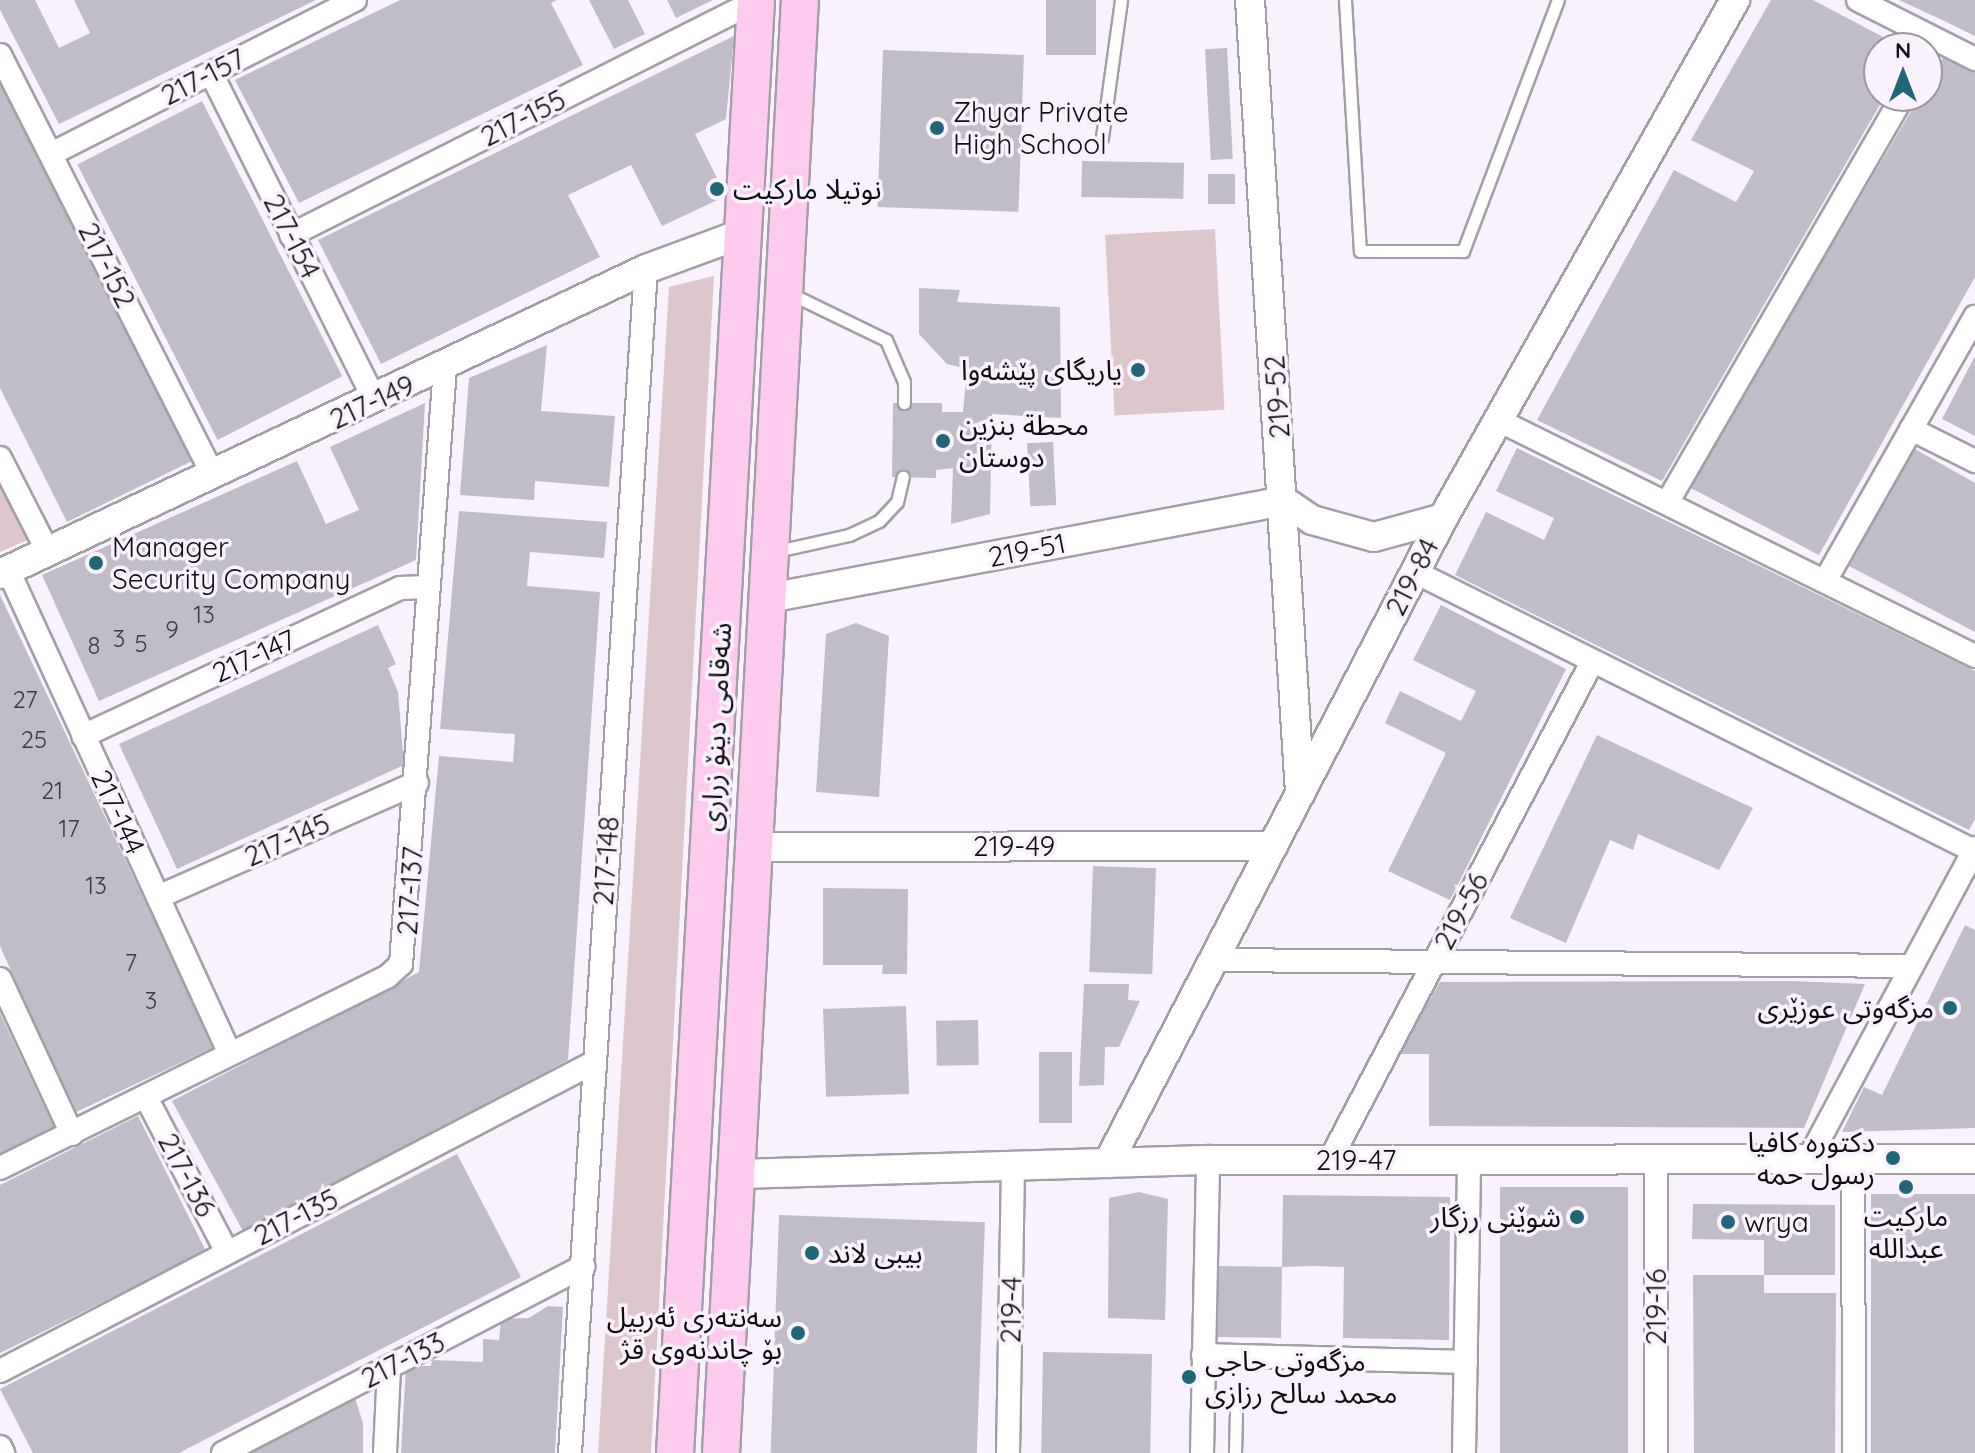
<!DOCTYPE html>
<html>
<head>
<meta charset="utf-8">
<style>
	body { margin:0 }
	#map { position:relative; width:1975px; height:1453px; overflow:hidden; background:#f9f1fb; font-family:Quicksand,"Noto Sans Arabic",sans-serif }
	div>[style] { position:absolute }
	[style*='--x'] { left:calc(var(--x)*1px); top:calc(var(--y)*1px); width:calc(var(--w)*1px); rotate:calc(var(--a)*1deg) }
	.green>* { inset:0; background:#dec6cd; transform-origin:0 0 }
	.building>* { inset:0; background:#c0bdc8; transform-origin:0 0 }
	.roads { filter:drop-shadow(2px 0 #a49ea7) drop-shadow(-2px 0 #a49ea7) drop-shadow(0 2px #a49ea7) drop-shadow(0 -2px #a49ea7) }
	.service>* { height:11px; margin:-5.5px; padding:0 5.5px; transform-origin:5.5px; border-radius:5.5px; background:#fff }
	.minor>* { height:22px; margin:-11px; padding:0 11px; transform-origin:11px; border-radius:11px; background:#fff }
	.tertiary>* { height:28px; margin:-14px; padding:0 14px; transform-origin:14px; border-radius:14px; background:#fff }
	.primary>* { height:36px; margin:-18px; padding:0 18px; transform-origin:18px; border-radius:18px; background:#fecbef }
	.dots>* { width:22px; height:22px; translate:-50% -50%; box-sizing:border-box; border:4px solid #f9f1fb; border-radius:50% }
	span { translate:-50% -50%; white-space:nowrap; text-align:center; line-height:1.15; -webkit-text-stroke:7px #f9f1fb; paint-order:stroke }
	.number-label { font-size:24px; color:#3c3a3f }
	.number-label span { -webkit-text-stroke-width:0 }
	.street-label { font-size:28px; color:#100e11 }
	.poi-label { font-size:28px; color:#100e11 }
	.left { translate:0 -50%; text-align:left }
	.right { translate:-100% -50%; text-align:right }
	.north { position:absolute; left:1863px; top:32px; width:80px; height:80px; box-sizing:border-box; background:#f9f1fb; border:2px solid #9c969d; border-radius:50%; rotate:0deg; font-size:22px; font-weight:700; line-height:32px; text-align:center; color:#100e11 }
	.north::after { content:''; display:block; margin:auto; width:28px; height:36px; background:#216677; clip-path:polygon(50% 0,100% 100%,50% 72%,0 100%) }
</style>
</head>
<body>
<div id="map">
	<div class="green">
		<div style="left:1215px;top:229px;width:181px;height:110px;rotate:87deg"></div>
		<div style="clip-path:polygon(714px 276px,651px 1453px,598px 1453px,669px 287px)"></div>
		<div style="clip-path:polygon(0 473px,32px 538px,0 552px)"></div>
	</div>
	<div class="building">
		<div style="clip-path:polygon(0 0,35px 0,59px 48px,90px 33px,74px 0,316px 0,59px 124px,0 10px)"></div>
		<div style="clip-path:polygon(400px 0,557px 0,551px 3px,583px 65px,299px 203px,235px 80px)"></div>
		<div style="clip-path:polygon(589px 0,628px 0,645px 34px,614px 49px)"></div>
		<div style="clip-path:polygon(667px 0,713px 0,676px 18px)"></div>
		<div style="left:1046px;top:0;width:50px;height:55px"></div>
		<div style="clip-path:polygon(1771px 0,1813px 0,1904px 48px,1879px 48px,1879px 96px,1885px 96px,1662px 481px,1537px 420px,1674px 170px,1736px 202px,1745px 187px,1754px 171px,1691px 140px)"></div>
		<div style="clip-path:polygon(1899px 0,1975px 0,1975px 36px,1942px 20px)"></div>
		<div style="clip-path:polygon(734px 36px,726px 119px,695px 134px,726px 196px,662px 226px,631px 165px,568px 195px,600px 257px,381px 364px,318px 240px)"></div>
		<div style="left:1227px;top:48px;width:111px;height:22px;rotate:87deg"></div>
		<div style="left:883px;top:50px;width:141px;height:157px;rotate:2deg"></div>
		<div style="clip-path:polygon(1944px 56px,1975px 72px,1975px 277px,1819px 555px,1689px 487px,1920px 96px,1927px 96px,1927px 84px)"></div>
		<div style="clip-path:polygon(0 78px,192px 461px,67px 522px,0 388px)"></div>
		<div style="left:202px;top:101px;width:309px;height:140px;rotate:63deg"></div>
		<div style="left:1082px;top:161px;width:102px;height:36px;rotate:1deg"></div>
		<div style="left:1208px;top:174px;width:27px;height:30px"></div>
		<div style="clip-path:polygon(919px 288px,960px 290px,957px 302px,1060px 307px,1061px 418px,992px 414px,990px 514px,951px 524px,953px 468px,936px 470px,936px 478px,892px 477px,893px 403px,942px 403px,942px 412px,963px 412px,967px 369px,947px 364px,919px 334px)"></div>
		<div style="clip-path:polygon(547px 345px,541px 411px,615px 416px,609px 487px,535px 481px,534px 500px,460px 495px,469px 378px)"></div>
		<div style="clip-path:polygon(1975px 356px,1975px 436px,1942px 419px)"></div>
		<div style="clip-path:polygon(425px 403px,416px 560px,99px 701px,42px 575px,297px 461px,326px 524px,359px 510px,330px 447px)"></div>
		<div style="left:1053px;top:442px;width:63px;height:26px;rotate:87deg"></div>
		<div style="clip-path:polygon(1517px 448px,1975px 671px,1975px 819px,1969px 830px,1455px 575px,1486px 512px,1544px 540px,1554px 518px,1496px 491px)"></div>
		<div style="clip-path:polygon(1915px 449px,1975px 483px,1975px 632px,1849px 566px)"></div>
		<div style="clip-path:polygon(459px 511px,607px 522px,604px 558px,530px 552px,527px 586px,600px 592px,568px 1060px,244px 1233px,172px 1101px,419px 972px,439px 756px,513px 762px,515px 734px,440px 729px)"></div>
		<div style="clip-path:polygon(0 595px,214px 1047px,74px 1113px,0 946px)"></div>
		<div style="clip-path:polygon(1441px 605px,1566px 669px,1450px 900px,1388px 871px,1446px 753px,1385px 723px,1400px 691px,1461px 721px,1476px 691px,1413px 660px)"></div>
		<div style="clip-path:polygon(856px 623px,889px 636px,879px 797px,816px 792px,826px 634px)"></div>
		<div style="clip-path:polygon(378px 625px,396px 664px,388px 668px,398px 692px,404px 765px,177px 869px,119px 744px)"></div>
		<div style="clip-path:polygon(1597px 735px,1753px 808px,1719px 870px,1638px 834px,1633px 850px,1610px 840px,1566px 943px,1510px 918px)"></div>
		<div style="left:1093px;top:866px;width:63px;height:106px;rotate:2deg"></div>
		<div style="clip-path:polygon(823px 888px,908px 889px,907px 974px,882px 974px,883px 965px,823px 965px)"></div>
		<div style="clip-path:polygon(1965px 925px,1975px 930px,1975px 1128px,1842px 1132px,1864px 1087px,1882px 1095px)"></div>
		<div style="clip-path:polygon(1791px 981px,1865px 984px,1804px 1128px,1429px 1126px,1429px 1054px,1399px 1054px,1440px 982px)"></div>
		<div style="clip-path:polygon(1084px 984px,1129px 984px,1128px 1000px,1140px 1001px,1119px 1047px,1105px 1047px,1104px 1085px,1079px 1086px)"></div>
		<div style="left:906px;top:1006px;width:88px;height:83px;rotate:88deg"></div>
		<div style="clip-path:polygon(0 1013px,55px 1129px,0 1155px)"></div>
		<div style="left:978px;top:1020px;width:45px;height:42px;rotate:89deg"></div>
		<div style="left:1039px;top:1052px;width:33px;height:71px"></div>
		<div style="clip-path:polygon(138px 1116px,206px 1251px,0 1353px,0 1185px)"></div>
		<div style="clip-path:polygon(457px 1154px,521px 1277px,179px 1453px,33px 1453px,0 1389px)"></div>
		<div style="left:1500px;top:1187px;width:128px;height:266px"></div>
		<div style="clip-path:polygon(1139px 1192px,1168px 1199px,1165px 1320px,1108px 1318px,1109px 1198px)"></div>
		<div style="left:1975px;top:1194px;width:259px;height:104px;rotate:90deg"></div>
		<div style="clip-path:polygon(1283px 1195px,1450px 1197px,1449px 1340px,1343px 1338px,1344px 1267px,1313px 1266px,1282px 1267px,1281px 1338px,1217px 1337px,1218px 1266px,1282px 1267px)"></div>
		<div style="clip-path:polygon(1693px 1204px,1835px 1205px,1835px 1275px,1764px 1275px,1764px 1293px,1836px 1293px,1835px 1453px,1694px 1453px,1693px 1275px,1764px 1275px,1764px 1240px,1692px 1239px)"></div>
		<div style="left:779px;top:1215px;width:206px;height:238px;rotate:2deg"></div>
		<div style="clip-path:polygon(548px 1306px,563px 1307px,555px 1453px,401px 1453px,406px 1366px,431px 1366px,432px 1360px,483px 1362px,483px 1339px,499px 1340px,501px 1319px,529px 1318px)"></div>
		<div style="left:1043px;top:1352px;width:109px;height:101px;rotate:1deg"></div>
		<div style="clip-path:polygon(354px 1395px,363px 1423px,363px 1453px,246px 1453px)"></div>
	</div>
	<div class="roads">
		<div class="service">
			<div style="--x:1345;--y:0;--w:251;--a:86.6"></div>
			<div style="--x:1360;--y:251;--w:103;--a:0"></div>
			<div style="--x:1463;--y:251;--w:268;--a:-69.3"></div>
			<div style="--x:1102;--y:137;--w:138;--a:-82.1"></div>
			<div style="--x:789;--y:293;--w:108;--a:25.9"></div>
			<div style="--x:886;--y:340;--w:46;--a:66.8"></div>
			<div style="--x:904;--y:382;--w:21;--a:90"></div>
			<div style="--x:777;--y:551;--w:74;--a:-12.5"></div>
			<div style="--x:849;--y:535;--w:33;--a:-25"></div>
			<div style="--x:879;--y:521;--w:26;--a:-47"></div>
			<div style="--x:897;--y:502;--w:26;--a:-77"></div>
			<div style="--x:1235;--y:1453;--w:42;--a:-88.6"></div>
		</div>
		<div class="minor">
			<div style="--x:1858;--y:0;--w:131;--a:26.8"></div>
			<div style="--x:0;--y:55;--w:472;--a:63.1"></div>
			<div style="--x:211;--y:73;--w:366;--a:63.4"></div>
			<div style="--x:51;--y:154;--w:341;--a:-26.9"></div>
			<div style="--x:291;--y:235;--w:505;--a:-26.72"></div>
			<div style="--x:742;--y:8;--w:14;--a:-8"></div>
			<div style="--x:1500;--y:421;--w:530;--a:26.32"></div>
			<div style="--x:1911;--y:429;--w:72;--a:26.6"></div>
			<div style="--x:0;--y:458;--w:106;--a:62.9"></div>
			<div style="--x:1667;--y:503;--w:470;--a:-59.9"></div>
			<div style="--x:8;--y:570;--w:532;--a:65.36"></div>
			<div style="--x:1415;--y:572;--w:625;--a:26.52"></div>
			<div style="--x:1825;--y:581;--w:304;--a:-60.4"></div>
			<div style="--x:83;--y:736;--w:350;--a:-25"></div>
			<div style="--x:400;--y:588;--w:28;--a:-2"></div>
			<div style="--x:158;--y:897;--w:283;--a:-23.8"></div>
			<div style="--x:1214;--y:960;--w:698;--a:0.49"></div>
			<div style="--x:0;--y:979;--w:171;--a:65.1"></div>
			<div style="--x:147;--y:1099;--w:173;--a:62.4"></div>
			<div style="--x:1330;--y:1160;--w:563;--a:-62.25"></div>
			<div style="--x:1808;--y:1160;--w:354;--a:-61.8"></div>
			<div style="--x:1853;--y:1160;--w:293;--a:89.8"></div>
			<div style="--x:1656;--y:1161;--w:292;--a:90"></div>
			<div style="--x:0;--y:1168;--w:432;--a:-26.3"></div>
			<div style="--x:387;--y:977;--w:19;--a:-43"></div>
			<div style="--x:401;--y:964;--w:598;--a:-85.78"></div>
			<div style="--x:1203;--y:1355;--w:263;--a:1.5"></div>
			<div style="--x:0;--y:1371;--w:668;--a:-27.45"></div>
			<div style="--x:0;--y:1447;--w:7;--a:63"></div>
			<div style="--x:223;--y:1453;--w:406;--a:-27.4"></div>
			<div style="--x:385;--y:1453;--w:85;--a:-87.3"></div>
			<div style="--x:570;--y:1453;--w:1186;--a:-86.33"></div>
			<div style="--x:1008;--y:1453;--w:286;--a:-89"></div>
			<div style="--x:1202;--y:1453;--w:293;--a:-88.8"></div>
			<div style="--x:1464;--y:1453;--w:293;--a:-89"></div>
		</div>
		<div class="tertiary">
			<div style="--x:1250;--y:0;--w:795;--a:86.39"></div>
			<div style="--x:0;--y:574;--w:714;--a:-25.27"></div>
			<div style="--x:646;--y:269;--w:104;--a:-20.2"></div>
			<div style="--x:769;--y:598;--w:524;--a:-10.67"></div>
			<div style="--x:1284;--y:501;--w:34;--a:34"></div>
			<div style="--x:1312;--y:520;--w:64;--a:15.3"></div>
			<div style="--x:1374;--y:537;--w:72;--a:-15.4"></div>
			<div style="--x:755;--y:847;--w:518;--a:-0.11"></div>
			<div style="--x:1108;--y:1163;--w:727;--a:-62.55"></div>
			<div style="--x:1443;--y:518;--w:595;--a:-60.59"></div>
			<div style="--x:737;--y:1174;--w:471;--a:-1.7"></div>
			<div style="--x:1208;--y:1160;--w:767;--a:-0.07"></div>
		</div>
		<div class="primary">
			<div style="--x:675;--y:1453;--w:1455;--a:-86.81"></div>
			<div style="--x:721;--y:1453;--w:1455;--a:-86.89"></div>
		</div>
	</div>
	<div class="dots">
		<div style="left:937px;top:128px;background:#216677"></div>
		<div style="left:717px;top:189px;background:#216677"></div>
		<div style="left:1138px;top:370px;background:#216677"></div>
		<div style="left:943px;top:441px;background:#216677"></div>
		<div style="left:96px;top:563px;background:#216677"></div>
		<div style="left:1950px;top:1008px;background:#216677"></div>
		<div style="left:1893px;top:1158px;background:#216677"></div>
		<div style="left:1906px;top:1187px;background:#216677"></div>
		<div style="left:1577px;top:1217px;background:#216677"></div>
		<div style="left:1728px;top:1222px;background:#216677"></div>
		<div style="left:812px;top:1253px;background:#216677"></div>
		<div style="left:798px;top:1333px;background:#216677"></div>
		<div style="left:1189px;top:1377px;background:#216677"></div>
	</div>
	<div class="number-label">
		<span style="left:204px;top:615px">13</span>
		<span style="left:172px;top:630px">9</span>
		<span style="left:119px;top:639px">3</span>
		<span style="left:141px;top:644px">5</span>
		<span style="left:94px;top:646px">8</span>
		<span style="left:25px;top:700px">27</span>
		<span style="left:34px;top:740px">25</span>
		<span style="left:52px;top:791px">21</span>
		<span style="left:69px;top:829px">17</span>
		<span style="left:96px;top:886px">13</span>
		<span style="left:131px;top:963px">7</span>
		<span style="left:151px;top:1001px">3</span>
	</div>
	<div class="street-label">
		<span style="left:203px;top:77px;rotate:-27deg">217-157</span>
		<span style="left:523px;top:118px;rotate:-27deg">217-155</span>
		<span style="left:292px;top:236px;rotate:63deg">217-154</span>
		<span style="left:107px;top:265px;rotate:63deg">217-152</span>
		<span style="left:1277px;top:397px;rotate:-94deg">219-52</span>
		<span style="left:372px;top:402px;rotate:-25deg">217-149</span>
		<span style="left:1027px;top:550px;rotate:-11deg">219-51</span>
		<span style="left:1412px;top:577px;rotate:-63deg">219-84</span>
		<span style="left:254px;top:656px;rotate:-25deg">217-147</span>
		<span style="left:716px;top:727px;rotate:-87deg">شەقامی دینۆ زراری</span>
		<span style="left:118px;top:812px;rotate:65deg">217-144</span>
		<span style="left:287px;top:840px;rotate:-24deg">217-145</span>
		<span style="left:1014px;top:846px">219-49</span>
		<span style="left:606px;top:861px;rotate:-86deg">217-148</span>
		<span style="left:410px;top:891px;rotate:-86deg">217-137</span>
		<span style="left:1461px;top:911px;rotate:-62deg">219-56</span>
		<span style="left:1356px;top:1160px">219-47</span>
		<span style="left:187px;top:1175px;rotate:62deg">217-136</span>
		<span style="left:296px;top:1217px;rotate:-27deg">217-135</span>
		<span style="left:1656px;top:1307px;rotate:-90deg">219-16</span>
		<span style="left:1011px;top:1310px;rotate:-89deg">219-4</span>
		<span style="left:403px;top:1360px;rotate:-27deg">217-133</span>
	</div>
	<div class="poi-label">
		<span class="left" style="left:953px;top:128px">Zhyar Private<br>High School</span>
		<span class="left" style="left:733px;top:189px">نوتیلا مارکیت</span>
		<span class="right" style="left:1122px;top:370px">یاریگای پێشەوا</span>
		<span class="left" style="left:959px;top:441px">محطة بنزين<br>دوستان</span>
		<span class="left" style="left:112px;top:563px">Manager<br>Security Company</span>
		<span class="right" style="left:1934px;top:1008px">مزگه‌وتی عوزێری</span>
		<span class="right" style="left:1875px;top:1158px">دکتورە کافیا<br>رسول حمە</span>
		<span style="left:1906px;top:1232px">ماركيت<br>عبدالله</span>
		<span class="right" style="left:1561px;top:1217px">شوێنی رزگار</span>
		<span class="left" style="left:1744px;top:1222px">wrya</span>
		<span class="left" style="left:828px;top:1253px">بيبى لاند</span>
		<span class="right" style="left:782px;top:1333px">سەنتەری ئەربیل<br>بۆ چاندنەوی قژ</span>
		<span class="left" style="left:1205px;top:1377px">مزگەوتی حاجی<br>محمد سالح رزازی</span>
	</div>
	<div class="north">N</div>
</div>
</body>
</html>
